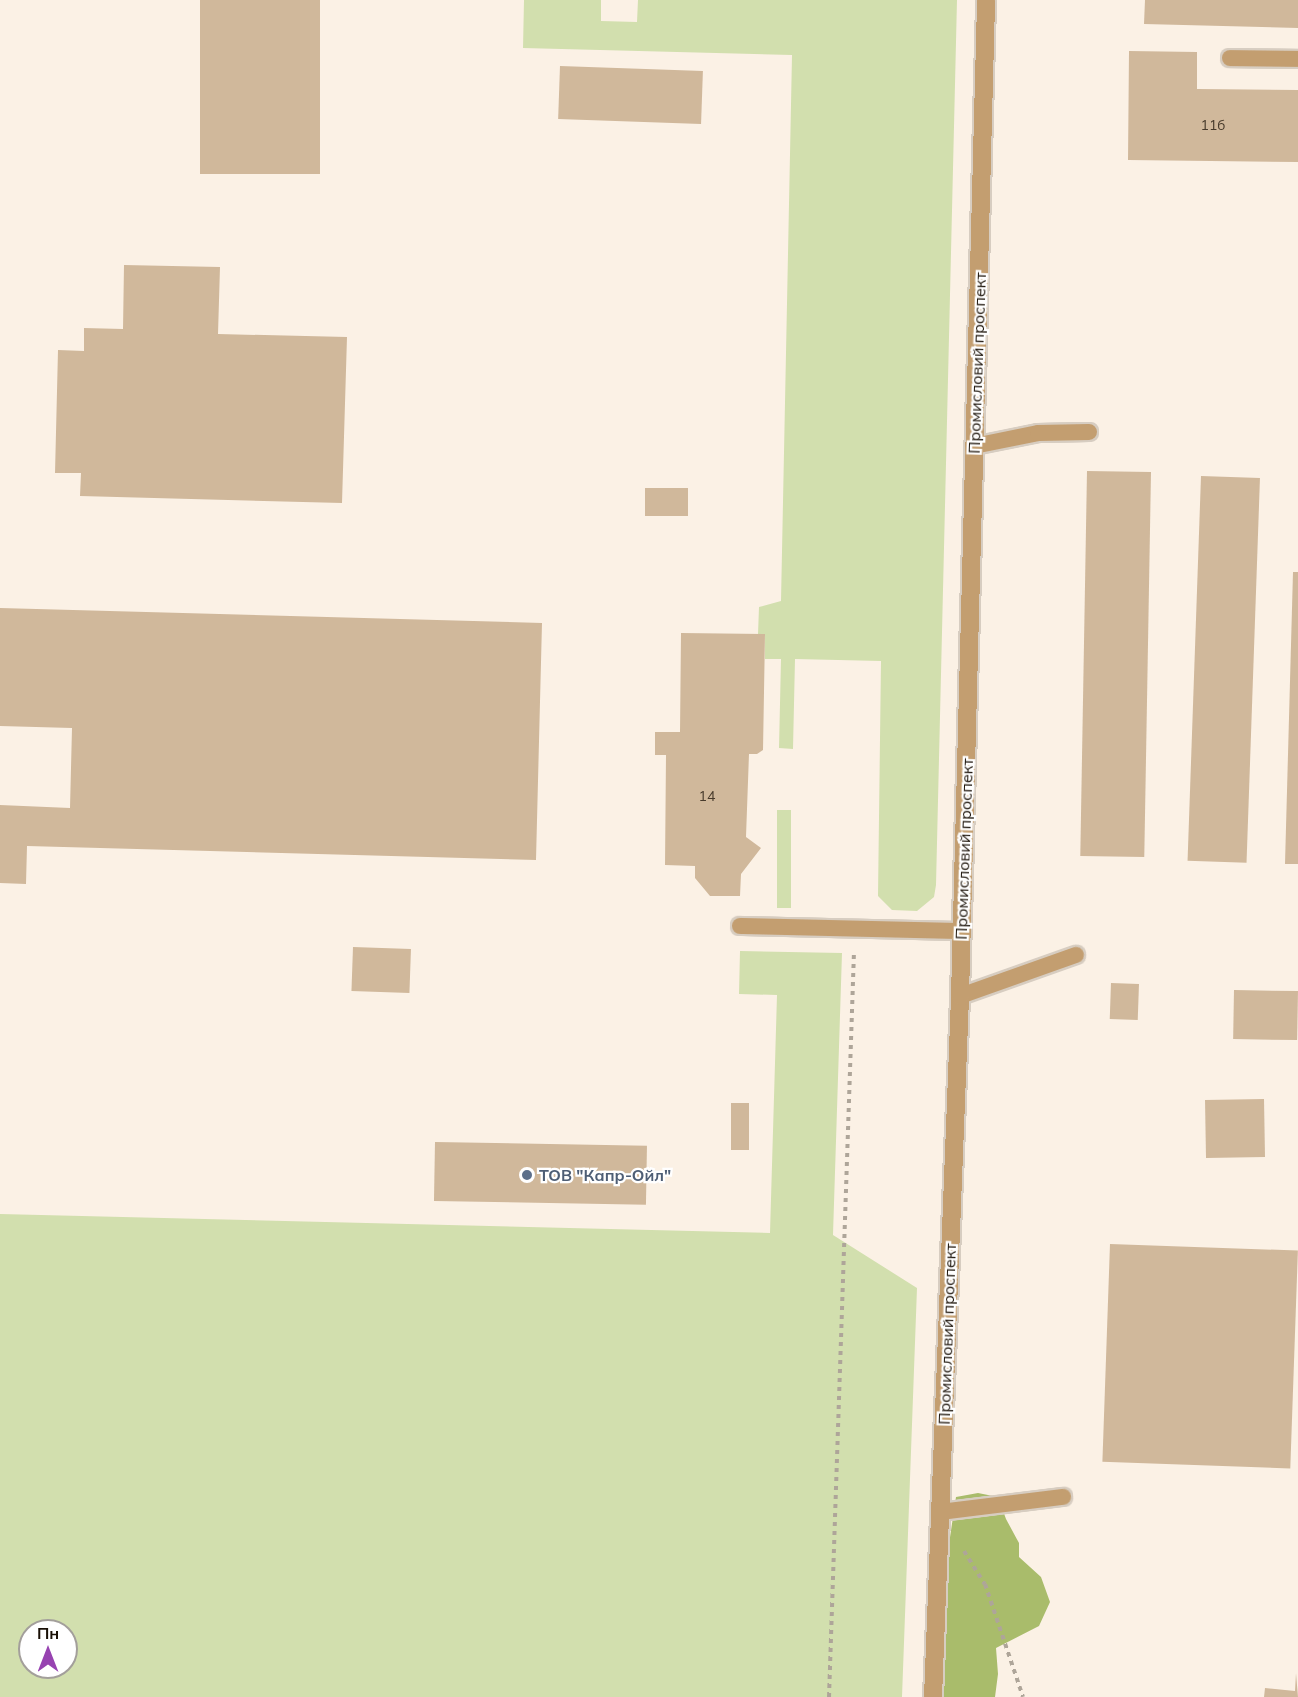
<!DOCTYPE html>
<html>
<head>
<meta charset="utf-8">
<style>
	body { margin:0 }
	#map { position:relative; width:1298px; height:1697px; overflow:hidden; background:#fbf1e5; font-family:Mulish,sans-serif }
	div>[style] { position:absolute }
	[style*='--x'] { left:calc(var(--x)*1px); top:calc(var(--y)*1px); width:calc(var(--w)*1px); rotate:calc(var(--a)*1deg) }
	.green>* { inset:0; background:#d2dfae; transform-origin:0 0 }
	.forest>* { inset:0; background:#a9bc6b }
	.building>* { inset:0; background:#d0b89b; transform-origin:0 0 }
	.path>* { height:4px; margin-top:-2px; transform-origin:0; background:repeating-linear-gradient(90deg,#aea599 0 4.5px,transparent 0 9px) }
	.roads { filter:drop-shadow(2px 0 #d7cdc1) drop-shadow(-2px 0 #d7cdc1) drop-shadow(0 2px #d7cdc1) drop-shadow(0 -2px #d7cdc1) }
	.service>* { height:16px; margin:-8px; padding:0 8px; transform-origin:8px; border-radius:8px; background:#c39e70 }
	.minor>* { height:18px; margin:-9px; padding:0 9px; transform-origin:9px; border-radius:9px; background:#c39e70 }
	.dots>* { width:16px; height:16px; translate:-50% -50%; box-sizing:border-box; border:3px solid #fff; border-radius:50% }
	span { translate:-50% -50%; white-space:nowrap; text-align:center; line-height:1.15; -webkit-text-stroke:4.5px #fff; paint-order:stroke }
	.number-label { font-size:14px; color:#473a2b }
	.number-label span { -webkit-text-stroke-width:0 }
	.street-label { font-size:16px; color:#191006 }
	.service-label { font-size:16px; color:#4e5e75; font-weight:700 }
	.left { translate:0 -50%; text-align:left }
	.north { position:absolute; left:18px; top:1619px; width:60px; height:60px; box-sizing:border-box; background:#fff; border:2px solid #a39f9b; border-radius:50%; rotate:0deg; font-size:16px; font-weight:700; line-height:24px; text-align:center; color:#191006 }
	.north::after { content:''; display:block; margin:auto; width:21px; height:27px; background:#9743b1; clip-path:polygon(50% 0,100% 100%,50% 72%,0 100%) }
</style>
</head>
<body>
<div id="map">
	<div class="green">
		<div style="clip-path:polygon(524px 0,601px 0,601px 21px,637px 22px,638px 0,957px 0,936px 885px,934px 897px,917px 911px,892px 910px,878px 896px,881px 661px,795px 659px,793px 749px,779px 748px,781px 659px,765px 659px,765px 635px,758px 634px,759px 607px,781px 601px,792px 55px,523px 48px)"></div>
		<div style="left:777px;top:810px;width:14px;height:98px"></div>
		<div style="clip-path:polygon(evenodd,740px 951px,842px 953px,833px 1235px,917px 1288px,902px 1697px,0 1697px,0 1214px,770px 1233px,777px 995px,739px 994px,740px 951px,30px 1631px,66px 1631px,66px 1667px,30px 1667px,30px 1631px)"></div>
	</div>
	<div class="forest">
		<div style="clip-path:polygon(978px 1493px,998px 1497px,1006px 1519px,1019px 1543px,1019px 1557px,1041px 1577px,1050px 1602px,1039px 1626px,996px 1648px,998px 1674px,995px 1697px,943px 1697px,949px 1544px,956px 1497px)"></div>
	</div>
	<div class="building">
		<div style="left:200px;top:0;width:120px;height:174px"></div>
		<div style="clip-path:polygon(1145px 0,1298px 0,1298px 28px,1144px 24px)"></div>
		<div style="clip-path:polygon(1129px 51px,1197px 52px,1197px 89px,1298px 90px,1298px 162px,1128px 160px)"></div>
		<div style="left:560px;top:66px;width:143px;height:53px;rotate:2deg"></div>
		<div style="clip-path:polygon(124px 265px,220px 267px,218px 334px,347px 337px,342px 503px,80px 496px,81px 473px,55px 473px,58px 350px,84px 351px,84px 328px,123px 329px)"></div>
		<div style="left:1087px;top:471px;width:64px;height:385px;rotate:1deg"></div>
		<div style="left:1201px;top:476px;width:59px;height:385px;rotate:2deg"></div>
		<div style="left:645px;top:488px;width:43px;height:28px"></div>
		<div style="clip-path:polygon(1293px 572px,1298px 572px,1298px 864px,1285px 864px)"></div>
		<div style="clip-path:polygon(0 608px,542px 623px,536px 860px,27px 846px,26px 884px,0 883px,0 805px,70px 808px,72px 728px,0 726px)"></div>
		<div style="clip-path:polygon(681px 633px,765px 634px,763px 750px,757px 754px,749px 754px,746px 837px,761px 848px,741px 874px,740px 896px,710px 896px,695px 878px,695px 866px,665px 865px,666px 755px,655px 755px,655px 732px,680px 732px)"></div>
		<div style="left:353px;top:947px;width:58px;height:44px;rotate:2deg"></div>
		<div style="left:1111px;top:983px;width:28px;height:36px;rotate:2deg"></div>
		<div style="left:1234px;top:990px;width:64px;height:49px;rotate:1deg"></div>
		<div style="left:1264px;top:1099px;width:58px;height:59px;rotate:89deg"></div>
		<div style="left:731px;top:1103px;width:18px;height:47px"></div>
		<div style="left:435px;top:1142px;width:212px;height:59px;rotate:1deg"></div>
		<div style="left:1110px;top:1244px;width:188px;height:218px;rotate:2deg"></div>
		<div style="clip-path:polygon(1296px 1673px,1298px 1697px,1264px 1697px,1265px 1688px,1295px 1691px)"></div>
	</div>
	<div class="path">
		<div style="--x:964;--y:1551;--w:39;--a:58"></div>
		<div style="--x:985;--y:1584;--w:119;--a:71.4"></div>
		<div style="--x:829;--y:1697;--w:746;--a:-88.08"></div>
	</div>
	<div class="roads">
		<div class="service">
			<div style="--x:1230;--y:58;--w:68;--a:0.8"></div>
			<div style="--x:974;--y:446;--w:65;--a:-11.5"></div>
			<div style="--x:1038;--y:433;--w:51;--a:-1.1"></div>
			<div style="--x:740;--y:926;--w:221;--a:1.3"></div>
			<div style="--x:960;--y:996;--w:123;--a:-19.5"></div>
			<div style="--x:940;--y:1512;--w:124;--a:-7"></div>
		</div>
		<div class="minor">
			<div style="--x:933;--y:1697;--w:702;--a:-87.79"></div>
			<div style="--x:960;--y:996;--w:996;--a:-88.5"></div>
		</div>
	</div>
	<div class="dots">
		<div style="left:527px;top:1175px;background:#5c6f8a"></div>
	</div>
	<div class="number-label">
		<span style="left:1213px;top:125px">11б</span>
		<span style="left:707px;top:796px">14</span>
	</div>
	<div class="street-label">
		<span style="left:977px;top:363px;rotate:-88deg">Промисловий проспект</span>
		<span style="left:964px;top:849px;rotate:-88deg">Промисловий проспект</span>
		<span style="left:947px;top:1334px;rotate:-88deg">Промисловий проспект</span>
	</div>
	<div class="service-label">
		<span class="left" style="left:539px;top:1175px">ТОВ "Капр-Ойл"</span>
	</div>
	<div class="north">Пн</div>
</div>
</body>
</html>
